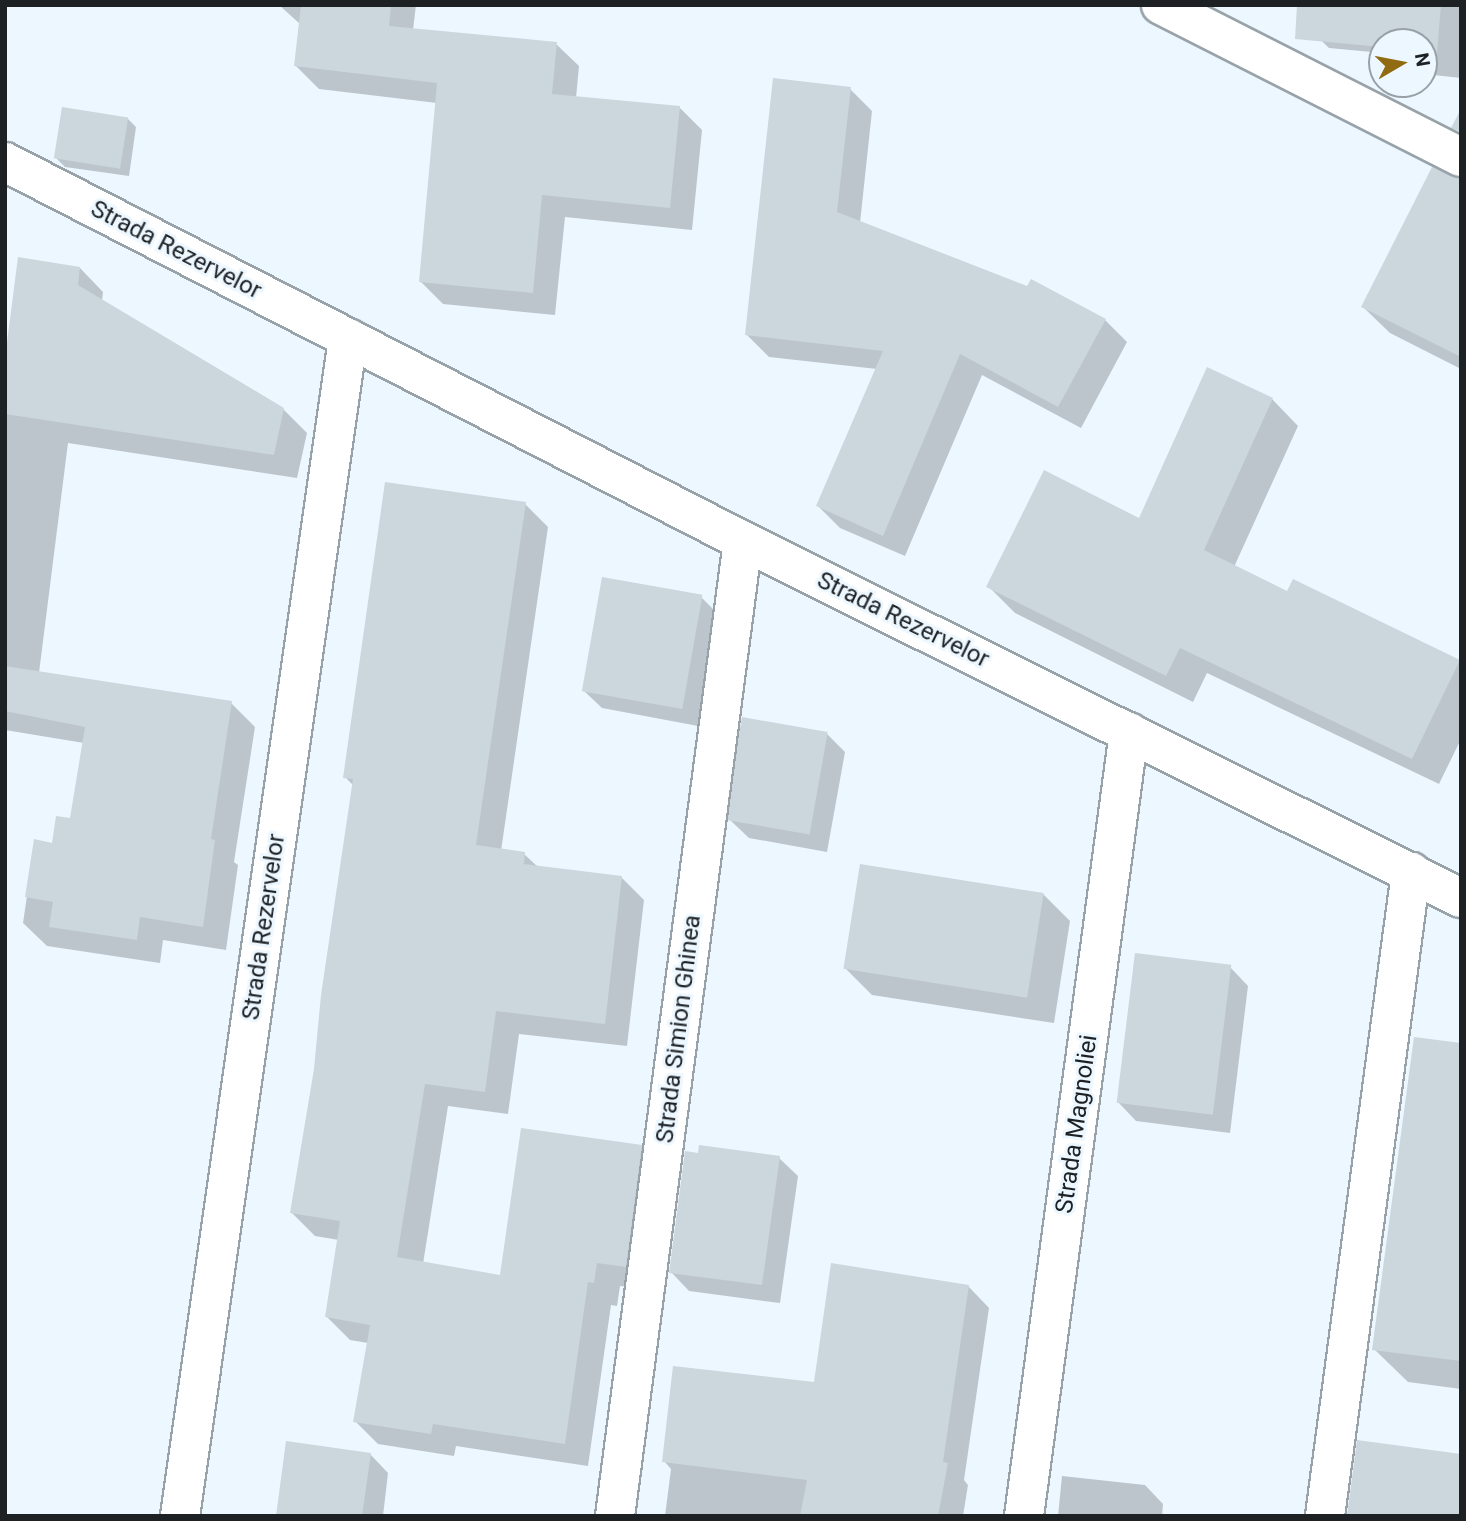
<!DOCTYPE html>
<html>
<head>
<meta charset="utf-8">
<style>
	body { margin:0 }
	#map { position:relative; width:1466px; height:1521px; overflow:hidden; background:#ecf7ff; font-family:Roboto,sans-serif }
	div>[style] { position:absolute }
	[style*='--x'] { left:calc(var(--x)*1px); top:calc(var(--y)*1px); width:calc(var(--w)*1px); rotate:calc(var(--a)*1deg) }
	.shadow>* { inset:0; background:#0003 }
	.building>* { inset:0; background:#cbd6dd; transform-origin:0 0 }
	.roads { filter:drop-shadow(2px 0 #98a2a9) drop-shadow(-2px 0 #98a2a9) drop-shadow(0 2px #98a2a9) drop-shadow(0 -2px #98a2a9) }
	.minor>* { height:38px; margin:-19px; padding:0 19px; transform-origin:19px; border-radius:19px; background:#fff }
	.tertiary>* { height:38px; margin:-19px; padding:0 19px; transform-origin:19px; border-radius:19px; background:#fff }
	span { translate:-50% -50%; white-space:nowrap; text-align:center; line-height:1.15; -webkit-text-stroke:6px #ecf7ff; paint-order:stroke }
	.street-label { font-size:24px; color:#1d2124 }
	.frame { position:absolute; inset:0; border:7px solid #1d2124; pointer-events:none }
	.north { position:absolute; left:1368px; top:28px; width:70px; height:70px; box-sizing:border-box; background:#ecf7ff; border:2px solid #99a1a7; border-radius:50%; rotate:80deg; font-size:19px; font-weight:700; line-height:28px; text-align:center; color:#1d2124 }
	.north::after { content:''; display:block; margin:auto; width:24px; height:32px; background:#916b12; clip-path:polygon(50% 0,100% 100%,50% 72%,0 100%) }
</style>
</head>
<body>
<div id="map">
	<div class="shadow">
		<div style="clip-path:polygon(279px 5px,416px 5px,413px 30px,556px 44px,579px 66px,576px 98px,679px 107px,702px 130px,692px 230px,565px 217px,555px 315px,443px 304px,420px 281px,437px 103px,319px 89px,296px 66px,300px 24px)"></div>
		<div style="clip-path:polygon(1304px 5px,1461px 5px,1461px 78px,1424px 74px,1424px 42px,1382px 42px,1382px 53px,1329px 48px,1302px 22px)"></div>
		<div style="clip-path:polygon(850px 89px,872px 111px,860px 223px,1105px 320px,1127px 342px,1081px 428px,982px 375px,905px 556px,840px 528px,818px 506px,877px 369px,769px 357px,747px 335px)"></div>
		<div style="clip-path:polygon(127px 118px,136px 127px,129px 176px,65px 167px,56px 158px)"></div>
		<div style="clip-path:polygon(1461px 193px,1461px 369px,1390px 333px,1363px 307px)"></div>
		<div style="clip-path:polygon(80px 268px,103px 292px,102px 301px,283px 409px,307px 433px,297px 478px,68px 443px,39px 673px,231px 703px,255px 727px,234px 862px,238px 865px,226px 950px,163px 940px,160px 963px,47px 946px,23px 923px,35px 841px,53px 845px,71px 820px,84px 743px,5px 730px,5px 373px)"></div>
		<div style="clip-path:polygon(1272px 399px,1298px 426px,1234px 567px,1288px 594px,1294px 582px,1461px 662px,1461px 739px,1439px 784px,1207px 673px,1193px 702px,1015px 613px,989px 587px,1140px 520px)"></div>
		<div style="clip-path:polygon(525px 504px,548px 527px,501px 851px,524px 854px,538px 867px,621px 877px,644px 900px,627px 1046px,519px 1034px,508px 1114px,448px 1106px,423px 1264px,502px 1277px,641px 1147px,664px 1170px,648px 1289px,620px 1286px,617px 1306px,611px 1305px,588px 1466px,456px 1446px,454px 1456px,378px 1444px,355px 1421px,368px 1343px,350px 1340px,327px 1317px,339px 1240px,315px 1236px,292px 1213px,316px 1069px,354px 786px,345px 777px)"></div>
		<div style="clip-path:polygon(701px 597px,719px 615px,698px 726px,602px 708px,583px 690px)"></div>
		<div style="clip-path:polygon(827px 734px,845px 752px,827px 852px,749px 838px,730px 820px)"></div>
		<div style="clip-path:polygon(1043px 894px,1070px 921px,1054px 1023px,872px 995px,845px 968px)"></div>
		<div style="clip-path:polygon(1230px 967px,1248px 986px,1230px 1133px,1136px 1121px,1118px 1102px)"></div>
		<div style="clip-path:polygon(1461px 1045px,1461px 1389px,1408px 1382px,1374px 1349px)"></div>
		<div style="clip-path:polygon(779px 1158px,798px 1176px,780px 1303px,689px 1291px,671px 1272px)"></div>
		<div style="clip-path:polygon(969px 1287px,989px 1308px,964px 1480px,968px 1485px,963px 1516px,665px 1516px,671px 1469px,664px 1461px,815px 1384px)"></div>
		<div style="clip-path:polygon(370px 1454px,388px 1473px,383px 1516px,278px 1516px)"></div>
		<div style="clip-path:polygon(1062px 1476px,1145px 1485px,1163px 1504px,1162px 1516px,1058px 1516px)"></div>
	</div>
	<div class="building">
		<div style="clip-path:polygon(301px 5px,391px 5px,389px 26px,557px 42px,552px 94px,680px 106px,670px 208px,542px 195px,533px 293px,419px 282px,437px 83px,294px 66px)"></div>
		<div style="clip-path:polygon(1297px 5px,1441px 5px,1437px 52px,1424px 51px,1424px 42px,1382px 42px,1382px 47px,1295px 39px)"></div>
		<div style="clip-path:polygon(773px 78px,851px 87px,837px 212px,1027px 286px,1031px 279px,1106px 319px,1058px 407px,960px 354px,883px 536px,816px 506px,883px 351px,745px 335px)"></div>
		<div style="left:62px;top:107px;width:67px;height:52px;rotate:9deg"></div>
		<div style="clip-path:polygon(1461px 109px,1461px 132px,1451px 128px)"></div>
		<div style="clip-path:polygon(1432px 167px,1461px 179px,1461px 357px,1361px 307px)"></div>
		<div style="clip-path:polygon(18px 257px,80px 267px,78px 285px,284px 408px,274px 455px,5px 414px,5px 358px)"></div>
		<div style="clip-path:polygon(1207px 367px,1273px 398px,1204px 550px,1287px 591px,1293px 579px,1460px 660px,1412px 759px,1180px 648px,1166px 676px,986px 587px,1044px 470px,1139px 518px)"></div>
		<div style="clip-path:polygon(385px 482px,526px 502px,476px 845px,525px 852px,524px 864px,622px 876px,605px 1024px,496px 1011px,485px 1092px,425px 1084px,397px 1257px,500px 1275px,521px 1128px,642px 1145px,626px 1267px,597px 1263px,594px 1283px,588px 1282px,565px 1444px,433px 1424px,431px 1434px,353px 1422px,370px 1325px,325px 1317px,340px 1221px,290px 1213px,314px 1069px,321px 995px,353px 779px,343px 778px)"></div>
		<div style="left:602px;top:577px;width:102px;height:116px;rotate:10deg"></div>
		<div style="clip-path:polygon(5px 666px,232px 701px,211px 839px,215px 840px,203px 927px,140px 917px,137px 940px,49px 927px,53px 902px,25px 897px,34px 839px,52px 843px,56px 816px,70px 818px,85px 727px,5px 711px)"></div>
		<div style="left:742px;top:717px;width:87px;height:104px;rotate:10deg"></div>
		<div style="left:860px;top:864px;width:186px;height:106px;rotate:9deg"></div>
		<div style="left:1135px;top:953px;width:97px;height:151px;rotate:7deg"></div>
		<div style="clip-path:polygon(1414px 1037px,1461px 1043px,1461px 1361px,1372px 1350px)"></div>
		<div style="clip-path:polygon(699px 1145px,780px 1156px,762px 1285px,669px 1273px,685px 1151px,698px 1153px)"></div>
		<div style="clip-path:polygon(831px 1263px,969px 1285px,943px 1462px,948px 1463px,938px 1516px,800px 1516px,807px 1480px,662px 1462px,673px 1366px,814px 1382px)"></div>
		<div style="clip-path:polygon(1357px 1440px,1461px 1454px,1461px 1516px,1347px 1516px)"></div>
		<div style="clip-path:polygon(286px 1441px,371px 1453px,362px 1516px,276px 1516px)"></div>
	</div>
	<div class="roads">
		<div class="minor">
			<div style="--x:1161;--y:5;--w:336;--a:26.9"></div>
			<div style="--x:180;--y:1516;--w:1190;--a:-81.88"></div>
			<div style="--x:615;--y:1516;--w:983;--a:-82.52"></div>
			<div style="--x:1024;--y:1516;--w:791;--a:-82.37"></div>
			<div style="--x:1325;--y:1516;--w:650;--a:-82.39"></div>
		</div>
		<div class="tertiary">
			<div style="--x:5;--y:162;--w:830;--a:27.18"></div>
			<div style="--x:743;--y:541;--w:802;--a:26.44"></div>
		</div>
	</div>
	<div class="street-label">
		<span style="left:176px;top:250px;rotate:27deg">Strada Rezervelor</span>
		<span style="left:903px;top:620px;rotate:26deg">Strada Rezervelor</span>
		<span style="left:264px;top:927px;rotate:-82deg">Strada Rezervelor</span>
		<span style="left:679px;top:1029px;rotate:-83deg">Strada Simion Ghinea</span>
		<span style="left:1077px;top:1124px;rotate:-82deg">Strada Magnoliei</span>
	</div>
	<div class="frame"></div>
	<div class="north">N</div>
</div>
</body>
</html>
